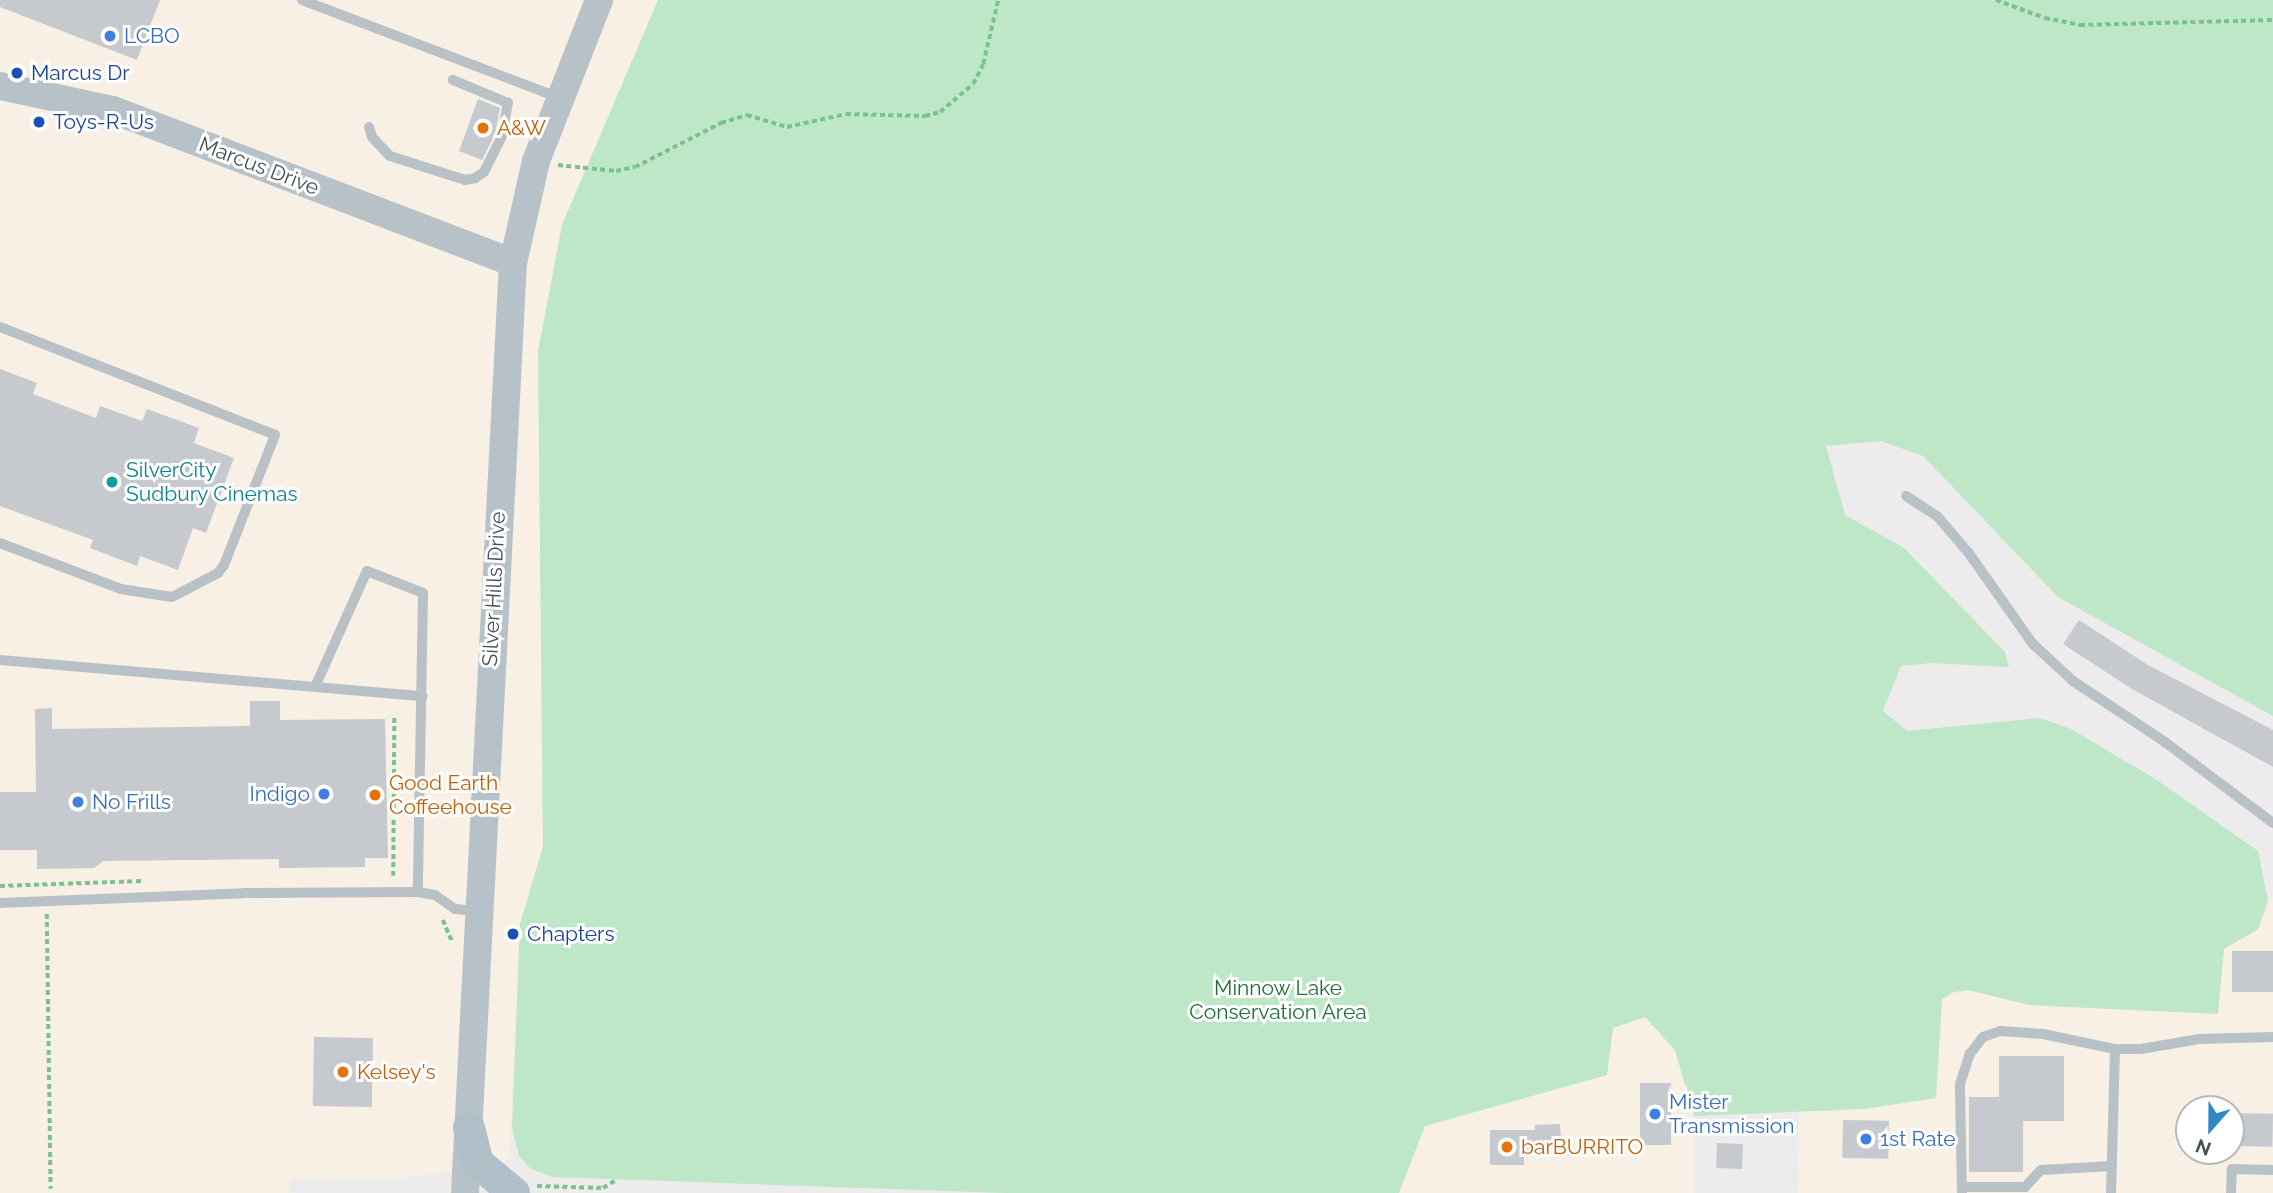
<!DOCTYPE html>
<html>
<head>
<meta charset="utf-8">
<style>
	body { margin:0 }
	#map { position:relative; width:2273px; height:1193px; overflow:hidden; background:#eeebec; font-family:Raleway,sans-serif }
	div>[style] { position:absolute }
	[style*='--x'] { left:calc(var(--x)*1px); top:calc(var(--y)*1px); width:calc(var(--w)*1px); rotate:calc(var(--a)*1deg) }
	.commercial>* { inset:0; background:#f8efe5 }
	.green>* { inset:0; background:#bde7c7 }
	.building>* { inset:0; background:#c6c9cd; transform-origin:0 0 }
	.path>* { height:3.5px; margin-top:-1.75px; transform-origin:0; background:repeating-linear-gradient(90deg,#7ac192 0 5px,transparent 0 8.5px) }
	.lane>* { height:10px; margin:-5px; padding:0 5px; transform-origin:5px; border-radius:5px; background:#b8c2c6 }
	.secondary>* { height:28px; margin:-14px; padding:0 14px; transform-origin:14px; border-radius:14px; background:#b6c2c8 }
	.primary>* { height:32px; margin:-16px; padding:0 16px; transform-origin:16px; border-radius:16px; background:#aebfc7 }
	.dots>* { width:19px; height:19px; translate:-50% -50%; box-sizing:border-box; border:4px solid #fff; border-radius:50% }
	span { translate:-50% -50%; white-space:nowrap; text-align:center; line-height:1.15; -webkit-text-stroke:6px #fff; paint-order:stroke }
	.shop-label { font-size:21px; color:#366cbe }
	.left { translate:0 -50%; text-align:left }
	.right { translate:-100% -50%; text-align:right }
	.transit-label { font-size:21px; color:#164399 }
	.food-label { font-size:21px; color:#c56008 }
	.street-label { font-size:21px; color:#465156 }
	.culture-label { font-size:21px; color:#0d838f }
	.park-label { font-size:21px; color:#216d3a }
	.north { position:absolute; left:2175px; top:1095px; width:70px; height:70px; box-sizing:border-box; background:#fff; border:2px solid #b5b9bb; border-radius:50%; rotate:201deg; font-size:19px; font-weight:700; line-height:28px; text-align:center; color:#465156 }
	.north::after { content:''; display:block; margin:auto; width:24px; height:32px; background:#2e89c5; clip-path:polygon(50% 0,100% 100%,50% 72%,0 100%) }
</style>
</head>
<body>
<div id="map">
	<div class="commercial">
		<div style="clip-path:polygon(0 0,658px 0,562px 225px,540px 552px,543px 846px,520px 924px,509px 1161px,410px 1177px,291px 1179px,289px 1193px,0 1193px)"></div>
		<div style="clip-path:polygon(evenodd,2273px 894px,2273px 1193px,1798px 1193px,1799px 1110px,1864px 1109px,1936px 1098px,1942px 999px,1968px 990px,2029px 1005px,2218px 1014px,2224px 949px,2258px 929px,2273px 894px,2189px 1109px,2231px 1109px,2231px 1151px,2189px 1151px,2189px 1109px)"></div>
		<div style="clip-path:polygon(1645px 1017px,1675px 1050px,1694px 1116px,1694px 1193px,1298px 1193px,1412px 1129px,1607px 1075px,1613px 1028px)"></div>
	</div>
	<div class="green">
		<div style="clip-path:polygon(658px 0,2273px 0,2273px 716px,2058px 597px,1923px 456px,1881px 441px,1826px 446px,1845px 515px,1904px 548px,2005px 652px,2009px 667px,1932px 663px,1901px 666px,1883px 711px,1907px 731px,2040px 718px,2071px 729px,2157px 780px,2258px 851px,2268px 900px,2258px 929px,2224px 949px,2218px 1014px,2029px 1005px,1968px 990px,1953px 992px,1942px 999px,1936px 1098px,1864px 1109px,1694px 1116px,1675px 1050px,1645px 1017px,1613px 1028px,1607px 1075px,1425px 1126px,1399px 1193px,1004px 1193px,552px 1177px,531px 1169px,519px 1156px,512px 1127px,520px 924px,543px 846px,538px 351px,562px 225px)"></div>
	</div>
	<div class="building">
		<div style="clip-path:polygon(0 0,160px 0,137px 60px,0 7px)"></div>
		<div style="clip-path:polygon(478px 99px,500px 108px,495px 134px,482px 160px,459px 151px)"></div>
		<div style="clip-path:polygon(0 369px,37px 383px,33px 394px,96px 418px,100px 406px,142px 421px,147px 409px,199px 428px,194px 443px,234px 458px,206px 533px,193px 528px,178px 570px,140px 556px,137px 566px,90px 548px,93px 540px,0 506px)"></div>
		<div style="clip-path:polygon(2079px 620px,2148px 665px,2273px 730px,2273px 767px,2132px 689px,2063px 644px)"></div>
		<div style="clip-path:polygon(250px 701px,280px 701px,280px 720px,385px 719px,388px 858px,365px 858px,365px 867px,279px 868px,279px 859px,103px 861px,94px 868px,37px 869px,37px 850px,0 850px,0 792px,36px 792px,35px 709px,52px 708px,52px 729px,250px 726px)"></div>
		<div style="left:2273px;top:951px;width:41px;height:41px;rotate:90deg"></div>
		<div style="left:314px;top:1037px;width:59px;height:69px;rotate:1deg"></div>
		<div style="clip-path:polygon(1999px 1056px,2064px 1056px,2064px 1121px,2023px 1121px,2023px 1172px,1969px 1172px,1969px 1097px,1999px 1097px)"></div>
		<div style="left:1640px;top:1083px;width:31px;height:62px"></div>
		<div style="left:2231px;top:1113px;width:42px;height:33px;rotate:1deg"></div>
		<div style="left:1843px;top:1120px;width:46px;height:38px;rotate:1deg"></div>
		<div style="clip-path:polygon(1560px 1124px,1562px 1153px,1524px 1155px,1524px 1165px,1490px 1165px,1490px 1130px,1535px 1130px,1535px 1125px)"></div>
		<div style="left:1717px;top:1143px;width:26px;height:25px;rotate:2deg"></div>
	</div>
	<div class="path">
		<div style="--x:1996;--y:0;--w:52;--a:20.2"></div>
		<div style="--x:2045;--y:18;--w:36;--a:11"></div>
		<div style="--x:2080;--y:25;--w:193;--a:-1.5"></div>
		<div style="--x:558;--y:165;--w:58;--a:5.9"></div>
		<div style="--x:616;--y:171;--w:19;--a:-12"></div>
		<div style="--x:635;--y:167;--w:97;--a:-27.1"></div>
		<div style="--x:721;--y:123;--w:27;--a:-17"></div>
		<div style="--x:747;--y:115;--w:42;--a:16.7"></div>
		<div style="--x:787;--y:127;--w:60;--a:-12.4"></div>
		<div style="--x:846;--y:114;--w:79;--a:1.5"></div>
		<div style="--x:925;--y:116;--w:16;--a:-15"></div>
		<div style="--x:940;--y:112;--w:43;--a:-40.3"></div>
		<div style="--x:973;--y:84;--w:22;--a:-63"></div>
		<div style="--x:983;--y:64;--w:66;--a:-76.8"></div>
		<div style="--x:393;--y:876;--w:159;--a:-89.6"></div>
		<div style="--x:0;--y:886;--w:143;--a:-2"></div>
		<div style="--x:47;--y:914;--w:275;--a:89.2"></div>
		<div style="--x:443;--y:920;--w:25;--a:67"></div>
		<div style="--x:537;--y:1186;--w:66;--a:1.7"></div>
		<div style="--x:603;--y:1188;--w:15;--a:-32"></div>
	</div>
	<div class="lane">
		<div style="--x:302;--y:0;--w:276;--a:20.8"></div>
		<div style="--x:369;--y:127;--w:10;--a:73"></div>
		<div style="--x:372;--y:137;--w:26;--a:47"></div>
		<div style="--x:390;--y:156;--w:79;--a:17.7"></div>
		<div style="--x:465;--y:180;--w:10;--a:-11"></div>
		<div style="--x:475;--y:178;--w:11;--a:-34"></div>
		<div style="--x:484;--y:172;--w:40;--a:-63.4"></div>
		<div style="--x:502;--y:136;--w:34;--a:-80"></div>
		<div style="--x:508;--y:103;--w:60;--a:-157.3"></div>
		<div style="--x:0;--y:327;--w:295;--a:21.4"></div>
		<div style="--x:275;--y:435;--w:140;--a:111.4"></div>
		<div style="--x:224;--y:565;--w:10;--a:127"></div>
		<div style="--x:218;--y:573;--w:52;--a:152.4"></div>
		<div style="--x:172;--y:597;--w:52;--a:-171.1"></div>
		<div style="--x:121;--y:589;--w:129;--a:-159.2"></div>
		<div style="--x:1906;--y:496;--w:37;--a:33"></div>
		<div style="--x:1937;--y:516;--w:48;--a:49.3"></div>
		<div style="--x:1968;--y:552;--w:113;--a:54.8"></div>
		<div style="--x:2033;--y:644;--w:54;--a:42.8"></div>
		<div style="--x:2073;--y:681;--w:110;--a:33.5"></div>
		<div style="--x:2165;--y:742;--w:135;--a:36.9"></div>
		<div style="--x:0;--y:660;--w:424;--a:4.9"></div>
		<div style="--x:315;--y:687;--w:127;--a:-65.9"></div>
		<div style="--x:367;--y:571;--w:60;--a:21.4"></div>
		<div style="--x:423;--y:593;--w:299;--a:91"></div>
		<div style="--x:0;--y:903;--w:244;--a:-2.3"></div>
		<div style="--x:244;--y:893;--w:174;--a:-0.3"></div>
		<div style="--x:418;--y:892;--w:17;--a:10"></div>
		<div style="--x:435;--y:895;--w:24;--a:35"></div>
		<div style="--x:455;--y:909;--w:23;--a:5"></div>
		<div style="--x:1962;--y:1187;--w:63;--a:0"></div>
		<div style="--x:2025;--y:1187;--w:23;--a:-47"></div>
		<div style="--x:2041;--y:1170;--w:71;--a:-3.2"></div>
		<div style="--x:1962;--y:1193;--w:109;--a:-91.1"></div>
		<div style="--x:1960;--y:1084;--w:32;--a:-72"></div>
		<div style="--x:1970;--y:1054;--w:21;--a:-53"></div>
		<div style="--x:1983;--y:1037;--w:18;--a:-19"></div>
		<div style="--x:2000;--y:1031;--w:43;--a:4"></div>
		<div style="--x:2043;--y:1034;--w:74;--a:11.8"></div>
		<div style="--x:2115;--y:1049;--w:26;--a:0"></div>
		<div style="--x:2141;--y:1049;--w:59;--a:-9.8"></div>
		<div style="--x:2199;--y:1039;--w:74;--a:-1.5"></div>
		<div style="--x:2111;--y:1193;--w:144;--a:-88.4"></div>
		<div style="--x:2231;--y:1193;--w:24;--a:-88"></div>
		<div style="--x:2232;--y:1169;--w:41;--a:1.4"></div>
	</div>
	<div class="secondary">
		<div style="--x:0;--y:86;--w:116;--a:12"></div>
		<div style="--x:113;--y:110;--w:428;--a:20.9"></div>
		<div style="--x:465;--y:1193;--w:931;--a:-87.05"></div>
		<div style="--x:513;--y:263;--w:105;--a:-77.3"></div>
		<div style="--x:536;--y:161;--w:173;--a:-68.6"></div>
	</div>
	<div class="primary">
		<div style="--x:469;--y:1128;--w:36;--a:76"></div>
		<div style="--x:478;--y:1163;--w:47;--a:39.8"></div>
	</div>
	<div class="dots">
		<div style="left:110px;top:36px;background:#3f7fe0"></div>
		<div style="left:17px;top:73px;background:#1a4fb4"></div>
		<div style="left:39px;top:122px;background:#1a4fb4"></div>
		<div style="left:483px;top:128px;background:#e8710a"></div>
		<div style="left:112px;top:482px;background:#0f9aa8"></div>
		<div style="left:324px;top:794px;background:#3f7fe0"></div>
		<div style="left:375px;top:795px;background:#e8710a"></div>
		<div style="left:78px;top:802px;background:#3f7fe0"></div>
		<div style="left:513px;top:934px;background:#1a4fb4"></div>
		<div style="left:343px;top:1072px;background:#e8710a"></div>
		<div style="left:1655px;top:1114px;background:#3f7fe0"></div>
		<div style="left:1866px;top:1139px;background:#3f7fe0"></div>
		<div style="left:1507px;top:1147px;background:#e8710a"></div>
	</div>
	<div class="shop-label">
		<span class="left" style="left:124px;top:36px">LCBO</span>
		<span class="right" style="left:310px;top:794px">Indigo</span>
		<span class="left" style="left:92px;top:802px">No Frills</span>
		<span class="left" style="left:1669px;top:1114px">Mister<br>Transmission</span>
		<span class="left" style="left:1880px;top:1139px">1st Rate</span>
	</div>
	<div class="transit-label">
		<span class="left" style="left:31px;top:73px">Marcus Dr</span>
		<span class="left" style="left:53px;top:122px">Toys-R-Us</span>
		<span class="left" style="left:527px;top:934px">Chapters</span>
	</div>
	<div class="food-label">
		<span class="left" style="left:497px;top:128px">A&amp;W</span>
		<span class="left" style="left:389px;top:795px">Good Earth<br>Coffeehouse</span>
		<span class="left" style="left:357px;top:1072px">Kelsey's</span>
		<span class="left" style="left:1521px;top:1147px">barBURRITO</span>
	</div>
	<div class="street-label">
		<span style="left:259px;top:166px;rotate:21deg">Marcus Drive</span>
		<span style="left:494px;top:589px;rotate:-87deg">Silver Hills Drive</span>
	</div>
	<div class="culture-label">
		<span class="left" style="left:126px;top:482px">SilverCity<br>Sudbury Cinemas</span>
	</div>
	<div class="park-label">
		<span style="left:1278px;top:1000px">Minnow Lake<br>Conservation Area</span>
	</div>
	<div class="north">N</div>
</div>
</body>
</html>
